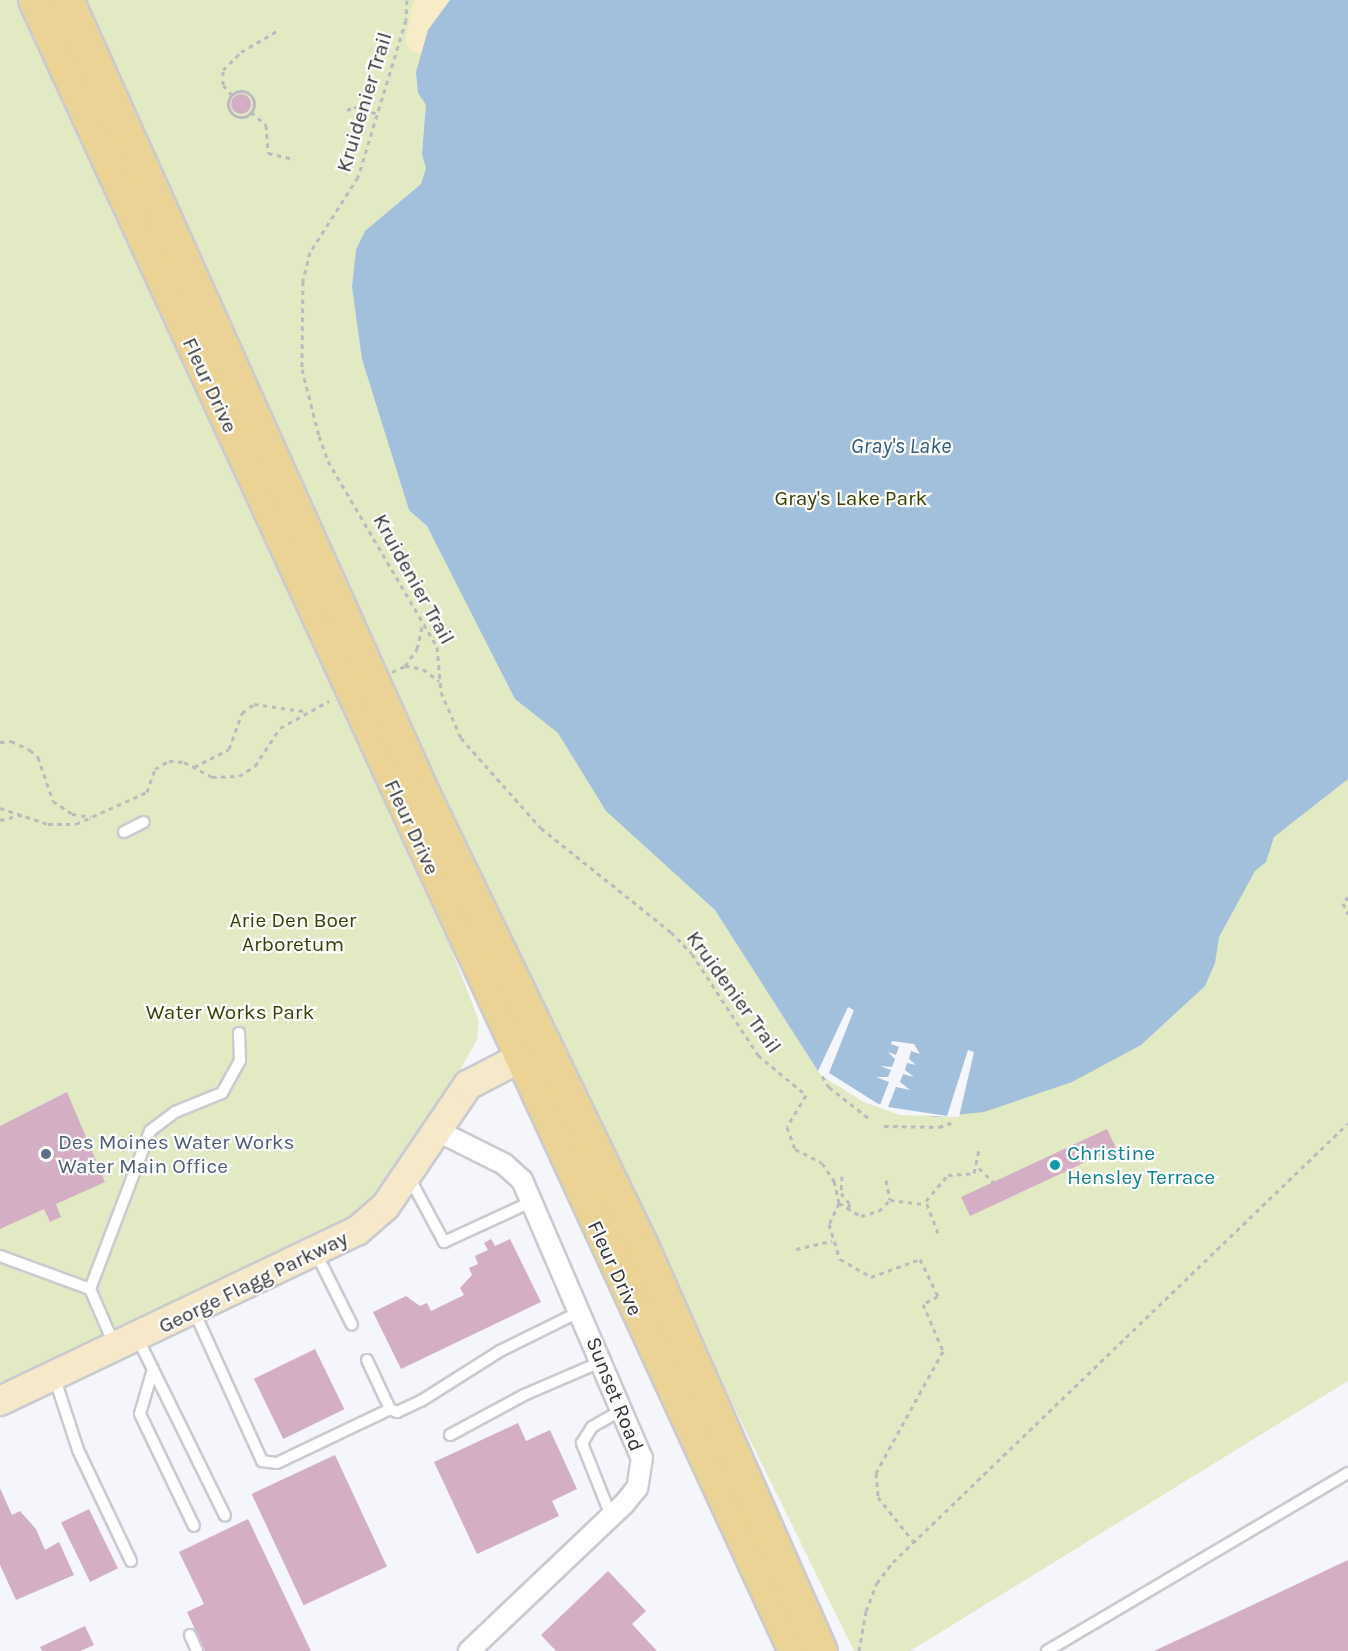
<!DOCTYPE html>
<html>
<head>
<meta charset="utf-8">
<style>
	body { margin:0 }
	#map { position:relative; width:1348px; height:1651px; overflow:hidden; background:#f5f6fb; font-family:Karla,sans-serif }
	div>[style] { position:absolute }
	[style*='--x'] { left:calc(var(--x)*1px); top:calc(var(--y)*1px); width:calc(var(--w)*1px); rotate:calc(var(--a)*1deg) }
	.green>* { inset:0; background:#e2eac4 }
	.sand>* { inset:0; background:#f6ecc7 }
	.water>* { inset:0; background:#a2bfdc }
	.pier>* { inset:0; background:#f5f6fb }
	.building>* { inset:0; background:#d3aec4; transform-origin:0 0 }
	.round { border-radius:50% }
	.path>* { height:3px; margin-top:-1.5px; transform-origin:0; background:repeating-linear-gradient(90deg,#bbbbbf 0 4.5px,transparent 0 9px) }
	.path>.ring { margin:-1.5px; padding:0; box-sizing:content-box; background:none; border:3px solid #bbbbbf; border-radius:50% }
	.roads { filter:drop-shadow(2px 0 #cacacf) drop-shadow(-2px 0 #cacacf) drop-shadow(0 2px #cacacf) drop-shadow(0 -2px #cacacf) }
	.lane>* { height:10px; margin:-5px; padding:0 5px; transform-origin:5px; border-radius:5px; background:#fff }
	.street>* { height:20px; margin:-10px; padding:0 10px; transform-origin:10px; border-radius:10px; background:#fff }
	.secondary>* { height:28px; margin:-14px; padding:0 14px; transform-origin:14px; border-radius:14px; background:#f5e9ca }
	.primary>* { height:32px; margin:-16px; padding:0 16px; transform-origin:16px; border-radius:16px; background:#ebd395 }
	.dots>* { width:16px; height:16px; translate:-50% -50%; box-sizing:border-box; border:3px solid #fff; border-radius:50% }
	span { translate:-50% -50%; white-space:nowrap; text-align:center; line-height:1.15; -webkit-text-stroke:4.5px #fff; paint-order:stroke }
	.street-label { font-size:21px; color:#343436 }
	.park-label { font-size:21px; color:#384000 }
	.service-label { font-size:21px; color:#4e5e75 }
	.left { translate:0 -50%; text-align:left }
	.culture-label { font-size:21px; color:#0d838f }
	.water-label { font-size:22px; color:#2d5981; font-style:italic }
</style>
</head>
<body>
<div id="map">
	<div class="green">
		<div style="clip-path:polygon(0 0,23px 0,420px 868px,479px 1021px,477px 1040px,404px 1169px,345px 1231px,0 1383px)"></div>
		<div style="clip-path:polygon(79px 0,1348px 0,1348px 1381px,910px 1651px,854px 1651px,567px 1068px,366px 638px)"></div>
	</div>
	<div class="sand">
		<div style="clip-path:polygon(414px 0,450px 0,428px 30px,421px 54px,411px 51px,405px 42px)"></div>
	</div>
	<div class="water">
		<div style="clip-path:polygon(450px 0,1348px 0,1348px 779px,1274px 837px,1266px 862px,1255px 871px,1219px 937px,1215px 963px,1205px 986px,1141px 1045px,1072px 1082px,984px 1112px,935px 1117px,901px 1112px,865px 1099px,818px 1071px,715px 910px,606px 811px,558px 733px,515px 699px,427px 526px,409px 510px,362px 359px,352px 287px,356px 250px,365px 231px,421px 184px,426px 168px,422px 154px,426px 105px,418px 93px,416px 72px,428px 30px)"></div>
	</div>
	<div class="pier">
		<div style="clip-path:polygon(848px 1007px,854px 1010px,829px 1073px,880px 1105px,889px 1082px,876px 1077px,888px 1077px,891px 1070px,880px 1066px,892px 1067px,895px 1059px,888px 1052px,896px 1055px,899px 1047px,891px 1044px,892px 1041px,914px 1044px,920px 1054px,911px 1051px,909px 1059px,916px 1065px,907px 1063px,905px 1070px,914px 1077px,903px 1074px,900px 1082px,910px 1090px,896px 1087px,888px 1107px,947px 1116px,968px 1050px,974px 1052px,959px 1117px,900px 1115px,864px 1102px,822px 1076px,818px 1071px)"></div>
	</div>
	<div class="building">
		<div class="round" style="left:231px;top:94px;width:20px;height:20px"></div>
		<div style="clip-path:polygon(67px 1092px,105px 1182px,56px 1204px,61px 1217px,50px 1222px,44px 1209px,0 1229px,0 1126px)"></div>
		<div style="left:1107px;top:1129px;width:21px;height:161px;rotate:65deg"></div>
		<div style="clip-path:polygon(491px 1239px,495px 1246px,510px 1239px,541px 1302px,401px 1369px,373px 1312px,406px 1296px,420px 1306px,427px 1303px,431px 1311px,464px 1295px,460px 1288px,472px 1275px,469px 1268px,478px 1264px,475px 1256px,488px 1250px,484px 1243px)"></div>
		<div style="left:315px;top:1349px;width:67px;height:68px;rotate:64deg"></div>
		<div style="clip-path:polygon(518px 1423px,526px 1441px,550px 1430px,577px 1489px,552px 1501px,559px 1516px,477px 1554px,434px 1462px)"></div>
		<div style="left:335px;top:1455px;width:123px;height:92px;rotate:65deg"></div>
		<div style="clip-path:polygon(0 1488px,12px 1515px,20px 1511px,36px 1529px,45px 1550px,59px 1542px,74px 1575px,16px 1600px,0 1565px)"></div>
		<div style="left:89px;top:1509px;width:66px;height:31px;rotate:64deg"></div>
		<div style="clip-path:polygon(248px 1519px,311px 1651px,205px 1651px,187px 1612px,204px 1604px,179px 1552px)"></div>
		<div style="clip-path:polygon(1348px 1560px,1348px 1651px,1154px 1651px,1244px 1609px)"></div>
		<div style="clip-path:polygon(608px 1571px,646px 1611px,632px 1624px,657px 1651px,556px 1651px,541px 1635px)"></div>
		<div style="clip-path:polygon(85px 1626px,94px 1645px,80px 1651px,42px 1651px,40px 1647px)"></div>
	</div>
	<div class="path">
		<div style="--x:407;--y:0;--w:20;--a:93"></div>
		<div style="--x:406;--y:20;--w:164;--a:107"></div>
		<div style="--x:358;--y:177;--w:89;--a:122.6"></div>
		<div style="--x:310;--y:252;--w:30;--a:104"></div>
		<div style="--x:303;--y:281;--w:88;--a:90.7"></div>
		<div style="--x:302;--y:369;--w:69;--a:75.8"></div>
		<div style="--x:319;--y:436;--w:27;--a:70"></div>
		<div style="--x:328;--y:461;--w:216;--a:59.6"></div>
		<div style="--x:437;--y:647;--w:45;--a:84.9"></div>
		<div style="--x:441;--y:692;--w:50;--a:66.5"></div>
		<div style="--x:461;--y:738;--w:120;--a:48.4"></div>
		<div style="--x:541;--y:828;--w:166;--a:38.7"></div>
		<div style="--x:671;--y:932;--w:30;--a:46"></div>
		<div style="--x:692;--y:954;--w:121;--a:56.8"></div>
		<div style="--x:758;--y:1055;--w:62;--a:39.8"></div>
		<div style="--x:806;--y:1095;--w:37;--a:121"></div>
		<div style="--x:787;--y:1127;--w:23;--a:70"></div>
		<div style="--x:795;--y:1149;--w:30;--a:27"></div>
		<div style="--x:822;--y:1163;--w:22;--a:56"></div>
		<div style="--x:834;--y:1181;--w:23;--a:77"></div>
		<div style="--x:839;--y:1203;--w:23;--a:115"></div>
		<div style="--x:829;--y:1224;--w:37;--a:73"></div>
		<div style="--x:840;--y:1259;--w:36;--a:30"></div>
		<div style="--x:871;--y:1277;--w:52;--a:-20.2"></div>
		<div style="--x:920;--y:1259;--w:41;--a:64.1"></div>
		<div style="--x:938;--y:1296;--w:17;--a:152"></div>
		<div style="--x:923;--y:1304;--w:51;--a:66.9"></div>
		<div style="--x:943;--y:1351;--w:139;--a:118.8"></div>
		<div style="--x:876;--y:1473;--w:24;--a:85"></div>
		<div style="--x:878;--y:1497;--w:56;--a:51.5"></div>
		<div class="ring" style="left:228px;top:91px;width:23px;height:23px"></div>
		<div style="--x:232;--y:95;--w:13;--a:-132"></div>
		<div style="--x:223;--y:85;--w:15;--a:-90"></div>
		<div style="--x:223;--y:70;--w:25;--a:-45"></div>
		<div style="--x:241;--y:52;--w:42;--a:-30.3"></div>
		<div style="--x:347;--y:110;--w:8;--a:-23"></div>
		<div style="--x:354;--y:107;--w:25;--a:16"></div>
		<div style="--x:251;--y:112;--w:20;--a:41"></div>
		<div style="--x:266;--y:125;--w:28;--a:86"></div>
		<div style="--x:268;--y:153;--w:27;--a:13"></div>
		<div style="--x:405;--y:666;--w:21;--a:-55"></div>
		<div style="--x:417;--y:649;--w:27;--a:-77"></div>
		<div style="--x:392;--y:672;--w:14;--a:-25"></div>
		<div style="--x:405;--y:666;--w:18;--a:9"></div>
		<div style="--x:423;--y:669;--w:20;--a:37"></div>
		<div style="--x:0;--y:742;--w:11;--a:-5"></div>
		<div style="--x:11;--y:741;--w:21;--a:25"></div>
		<div style="--x:30;--y:750;--w:11;--a:41"></div>
		<div style="--x:38;--y:757;--w:46;--a:71.2"></div>
		<div style="--x:53;--y:801;--w:23;--a:34"></div>
		<div style="--x:72;--y:814;--w:19;--a:9"></div>
		<div style="--x:194;--y:767;--w:39;--a:-27"></div>
		<div style="--x:229;--y:749;--w:38;--a:-70"></div>
		<div style="--x:242;--y:713;--w:15;--a:-37"></div>
		<div style="--x:254;--y:704;--w:50;--a:8"></div>
		<div style="--x:0;--y:808;--w:51;--a:18.4"></div>
		<div style="--x:48;--y:824;--w:28;--a:0"></div>
		<div style="--x:76;--y:824;--w:78;--a:-24.3"></div>
		<div style="--x:147;--y:792;--w:24;--a:-71"></div>
		<div style="--x:155;--y:769;--w:16;--a:-30"></div>
		<div style="--x:169;--y:761;--w:15;--a:4"></div>
		<div style="--x:184;--y:762;--w:32;--a:28"></div>
		<div style="--x:212;--y:777;--w:27;--a:-2"></div>
		<div style="--x:239;--y:776;--w:19;--a:-32"></div>
		<div style="--x:255;--y:766;--w:45;--a:-56.7"></div>
		<div style="--x:280;--y:728;--w:56;--a:-28.9"></div>
		<div style="--x:0;--y:820;--w:23;--a:-13"></div>
		<div style="--x:1348;--y:897;--w:8;--a:130"></div>
		<div style="--x:1343;--y:903;--w:12;--a:66"></div>
		<div style="--x:822;--y:1076;--w:13;--a:58"></div>
		<div style="--x:829;--y:1087;--w:53;--a:38.2"></div>
		<div style="--x:884;--y:1126;--w:55;--a:1"></div>
		<div style="--x:939;--y:1127;--w:13;--a:-18"></div>
		<div style="--x:979;--y:1168;--w:21;--a:45"></div>
		<div style="--x:842;--y:1176;--w:17;--a:93"></div>
		<div style="--x:841;--y:1193;--w:14;--a:51"></div>
		<div style="--x:850;--y:1204;--w:7;--a:117"></div>
		<div style="--x:886;--y:1180;--w:20;--a:79"></div>
		<div style="--x:839;--y:1203;--w:26;--a:31"></div>
		<div style="--x:861;--y:1216;--w:19;--a:-16"></div>
		<div style="--x:879;--y:1211;--w:16;--a:-45"></div>
		<div style="--x:890;--y:1200;--w:35;--a:7"></div>
		<div style="--x:938;--y:1233;--w:34;--a:-111"></div>
		<div style="--x:926;--y:1201;--w:34;--a:-50"></div>
		<div style="--x:948;--y:1175;--w:26;--a:-4"></div>
		<div style="--x:974;--y:1173;--w:24;--a:-78"></div>
		<div style="--x:796;--y:1249;--w:37;--a:-13"></div>
		<div style="--x:859;--y:1651;--w:41;--a:-80.1"></div>
		<div style="--x:866;--y:1611;--w:30;--a:-69"></div>
		<div style="--x:877;--y:1583;--w:26;--a:-53"></div>
		<div style="--x:893;--y:1562;--w:632;--a:-43.97"></div>
	</div>
	<div class="roads">
		<div class="lane">
			<div style="--x:124;--y:832;--w:22;--a:-27"></div>
			<div style="--x:409;--y:1177;--w:74;--a:61.7"></div>
			<div style="--x:444;--y:1242;--w:98;--a:-24.7"></div>
			<div style="--x:316;--y:1253;--w:80;--a:63.4"></div>
			<div style="--x:0;--y:1256;--w:96;--a:20.1"></div>
			<div style="--x:194;--y:1311;--w:165;--a:65.6"></div>
			<div style="--x:262;--y:1461;--w:15;--a:8"></div>
			<div style="--x:277;--y:1463;--w:125;--a:-25.5"></div>
			<div style="--x:390;--y:1409;--w:8;--a:23"></div>
			<div style="--x:397;--y:1412;--w:26;--a:-25"></div>
			<div style="--x:421;--y:1401;--w:93;--a:-32.3"></div>
			<div style="--x:500;--y:1351;--w:90;--a:-26.3"></div>
			<div style="--x:137;--y:1337;--w:199;--a:63.8"></div>
			<div style="--x:114;--y:1344;--w:60;--a:-113.6"></div>
			<div style="--x:90;--y:1289;--w:169;--a:-69.2"></div>
			<div style="--x:150;--y:1131;--w:31;--a:-37"></div>
			<div style="--x:175;--y:1112;--w:51;--a:-22"></div>
			<div style="--x:222;--y:1093;--w:37;--a:-61"></div>
			<div style="--x:240;--y:1061;--w:28;--a:-92"></div>
			<div style="--x:367;--y:1360;--w:54;--a:64.9"></div>
			<div style="--x:153;--y:1369;--w:47;--a:106.1"></div>
			<div style="--x:140;--y:1414;--w:124;--a:64.3"></div>
			<div style="--x:54;--y:1376;--w:78;--a:72"></div>
			<div style="--x:78;--y:1450;--w:123;--a:64.5"></div>
			<div style="--x:450;--y:1435;--w:84;--a:-28.4"></div>
			<div style="--x:524;--y:1395;--w:86;--a:-23.3"></div>
			<div style="--x:611;--y:1516;--w:79;--a:-111.7"></div>
			<div style="--x:582;--y:1443;--w:19;--a:-58"></div>
			<div style="--x:592;--y:1427;--w:36;--a:-30"></div>
			<div style="--x:190;--y:1635;--w:17;--a:66"></div>
			<div style="--x:1047;--y:1651;--w:350;--a:-30.6"></div>
		</div>
		<div class="street">
			<div style="--x:436;--y:1130;--w:76;--a:26.6"></div>
			<div style="--x:504;--y:1164;--w:24;--a:42"></div>
			<div style="--x:522;--y:1180;--w:303;--a:66.7"></div>
			<div style="--x:642;--y:1458;--w:30;--a:99"></div>
			<div style="--x:637;--y:1488;--w:21;--a:129"></div>
			<div style="--x:624;--y:1504;--w:214;--a:136.5"></div>
		</div>
		<div class="secondary">
			<div style="--x:0;--y:1401;--w:395;--a:-25.5"></div>
			<div style="--x:357;--y:1231;--w:37;--a:-41"></div>
			<div style="--x:385;--y:1207;--w:148;--a:-55.8"></div>
			<div style="--x:468;--y:1085;--w:82;--a:-27.5"></div>
		</div>
		<div class="primary">
			<div style="--x:35;--y:0;--w:1818;--a:65.28"></div>
			<div style="--x:67;--y:0;--w:874;--a:65.81"></div>
			<div style="--x:425;--y:797;--w:501;--a:64.2"></div>
			<div style="--x:643;--y:1248;--w:441;--a:66.2"></div>
		</div>
	</div>
	<div class="dots">
		<div style="left:46px;top:1154px;background:#5c6f8a"></div>
		<div style="left:1055px;top:1165px;background:#0f9aa8"></div>
	</div>
	<div class="street-label">
		<span style="left:364px;top:102px;rotate:-73deg">Kruidenier Trail</span>
		<span style="left:210px;top:385px;rotate:65deg">Fleur Drive</span>
		<span style="left:414px;top:579px;rotate:61deg">Kruidenier Trail</span>
		<span style="left:412px;top:827px;rotate:65deg">Fleur Drive</span>
		<span style="left:734px;top:992px;rotate:54deg">Kruidenier Trail</span>
		<span style="left:615px;top:1268px;rotate:65deg">Fleur Drive</span>
		<span style="left:253px;top:1282px;rotate:-26deg">George Flagg Parkway</span>
		<span style="left:615px;top:1394px;rotate:68deg">Sunset Road</span>
	</div>
	<div class="park-label">
		<span style="left:851px;top:498px">Gray's Lake Park</span>
		<span style="left:293px;top:932px">Arie Den Boer<br>Arboretum</span>
		<span style="left:230px;top:1012px">Water Works Park</span>
	</div>
	<div class="service-label">
		<span class="left" style="left:58px;top:1154px">Des Moines Water Works<br>Water Main Office</span>
	</div>
	<div class="culture-label">
		<span class="left" style="left:1067px;top:1165px">Christine<br>Hensley Terrace</span>
	</div>
	<div class="water-label">
		<span style="left:901px;top:447px">Gray's Lake</span>
	</div>
</div>
</body>
</html>
